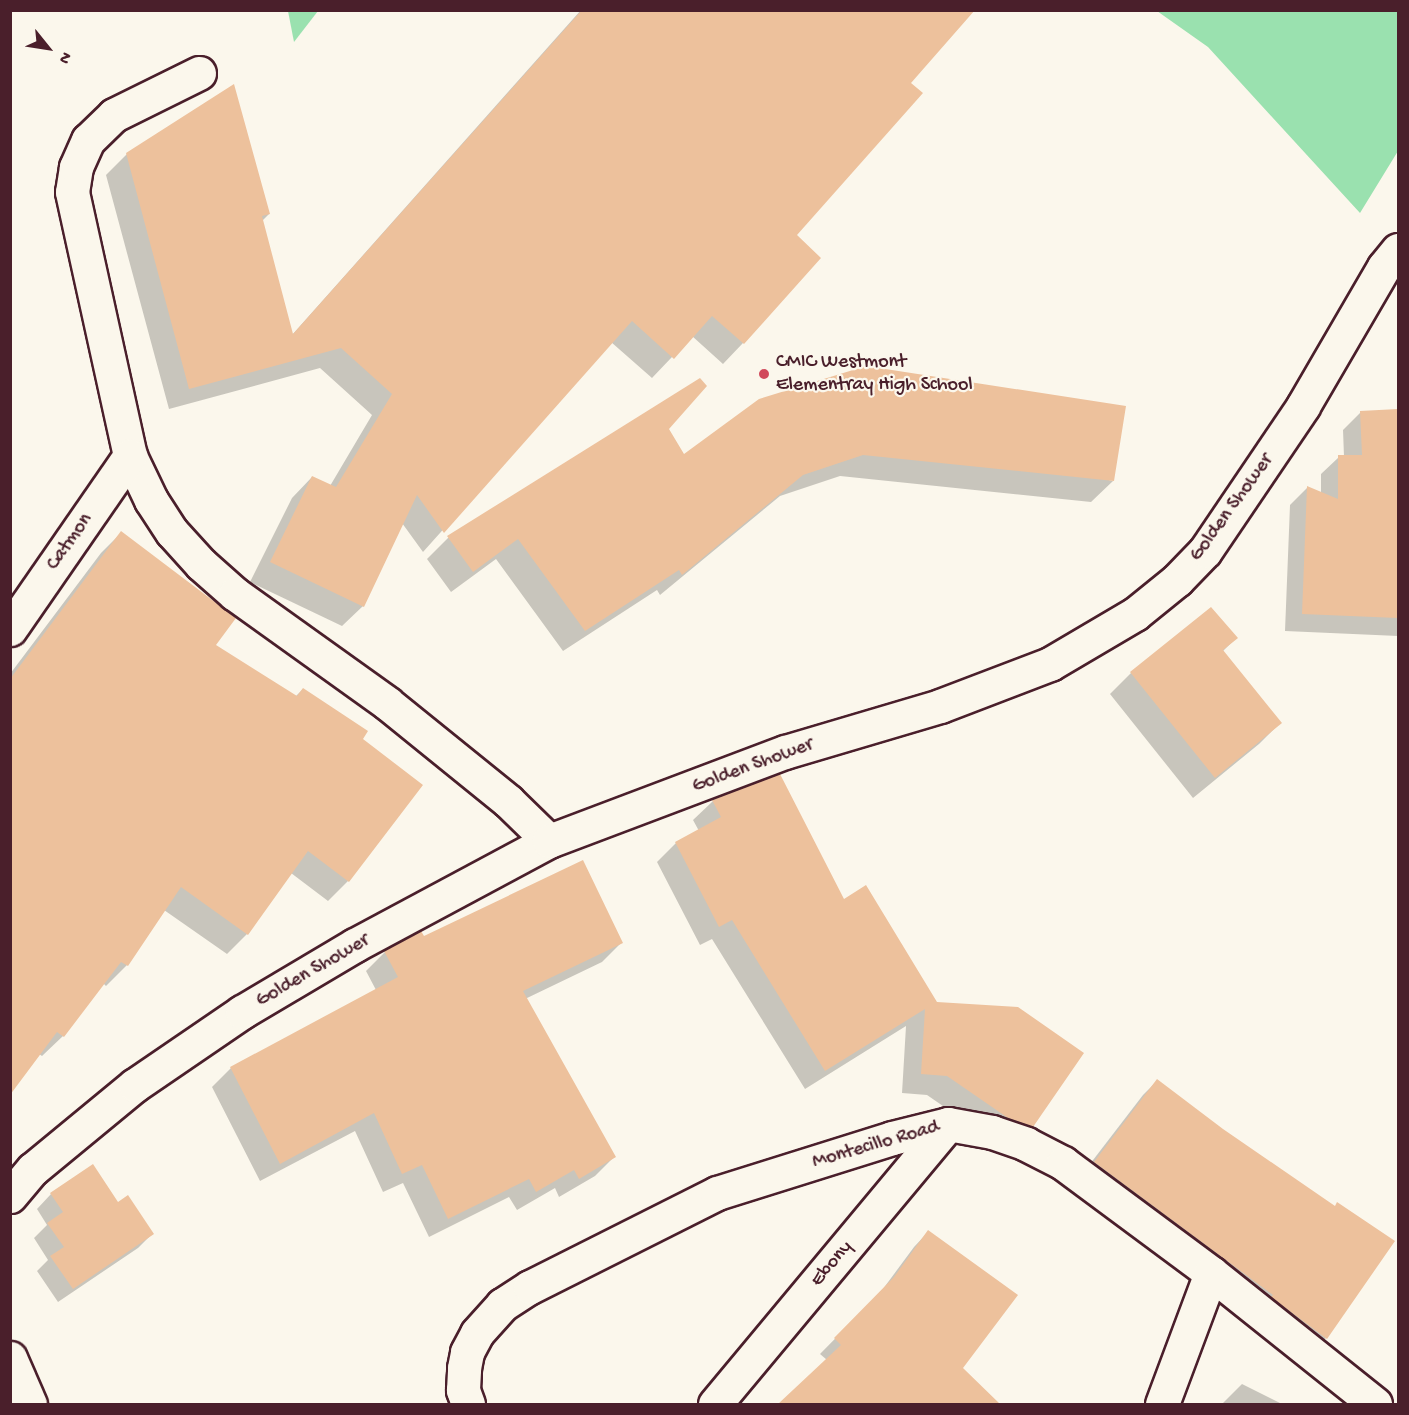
<!DOCTYPE html>
<html>
<head>
<meta charset="utf-8">
<style>
	body { margin:0 }
	#map { position:relative; width:1409px; height:1415px; overflow:hidden; background:#fbf7ec; font-family:"Gochi Hand",sans-serif }
	div>[style] { position:absolute }
	[style*='--x'] { left:calc(var(--x)*1px); top:calc(var(--y)*1px); width:calc(var(--w)*1px); rotate:calc(var(--a)*1deg) }
	.green>* { inset:0; background:#9ae1af }
	.shadow>* { inset:0; background:#0003 }
	.building>* { inset:0; background:#edc19c }
	.roads { filter:drop-shadow(2px 0 #4a1f2b) drop-shadow(-2px 0 #4a1f2b) drop-shadow(0 2px #4a1f2b) drop-shadow(0 -2px #4a1f2b) }
	.minor>* { height:33px; margin:-16.5px; padding:0 16.5px; transform-origin:16.5px; border-radius:16.5px; background:#fbf7ec }
	.secondary>* { height:33px; margin:-16.5px; padding:0 16.5px; transform-origin:16.5px; border-radius:16.5px; background:#fbf7ec }
	.dots>* { width:16px; height:16px; translate:-50% -50%; box-sizing:border-box; border:3px solid #fbf7ec; border-radius:50% }
	span { translate:-50% -50%; white-space:nowrap; text-align:center; line-height:1.15; -webkit-text-stroke:4.5px #fbf7ec; paint-order:stroke }
	.poi-label { font-size:20px; color:#4a1f2b }
	.left { translate:0 -50%; text-align:left }
	.street-label { font-size:20px; color:#4a1f2b }
	.frame { position:absolute; inset:0; border:12px solid #4a1f2b; pointer-events:none }
	.north { position:absolute; left:18px; top:18px; width:60px; height:60px; -webkit-text-stroke:4px #fbf7ec; paint-order:stroke; rotate:120deg; font-size:16px; font-weight:700; line-height:24px; text-align:center; color:#4a1f2b }
	.north::after { content:''; display:block; margin:auto; width:21px; height:27px; background:#4a1f2b; clip-path:polygon(50% 0,100% 100%,50% 72%,0 100%) }
</style>
</head>
<body>
<div id="map">
	<div class="green">
		<div style="clip-path:polygon(288px 11px,318px 11px,294px 42px)"></div>
		<div style="clip-path:polygon(1157px 11px,1398px 11px,1398px 151px,1360px 213px,1208px 47px)"></div>
	</div>
	<div class="shadow">
		<div style="clip-path:polygon(581px 10px,941px 10px,909px 83px,794px 236px,743px 343px,723px 364px,692px 336px,652px 378px,611px 342px,423px 552px,402px 523px,363px 606px,342px 626px,250px 582px,292px 498px,312px 477px,330px 486px,372px 415px,320px 368px,169px 409px,106px 175px,127px 154px,269px 214px,262px 221px,292px 335px)"></div>
		<div style="clip-path:polygon(700px 380px,667px 429px,684px 456px,760px 400px,1113px 481px,1091px 502px,840px 476px,780px 496px,660px 595px,657px 590px,563px 651px,496px 559px,451px 592px,427px 559px,448px 538px)"></div>
		<div style="clip-path:polygon(1398px 411px,1398px 636px,1285px 631px,1290px 505px,1307px 488px,1321px 494px,1321px 474px,1339px 457px,1344px 457px,1343px 430px,1361px 412px)"></div>
		<div style="clip-path:polygon(121px 533px,214px 646px,295px 697px,303px 689px,361px 740px,348px 881px,328px 901px,291px 873px,247px 934px,227px 954px,164px 910px,127px 965px,106px 986px,103px 983px,63px 1036px,42px 1056px,39px 1054px,10px 1092px,10px 674px,101px 553px)"></div>
		<div style="clip-path:polygon(1236px 638px,1222px 652px,1280px 723px,1259px 744px,1193px 798px,1110px 694px,1131px 673px)"></div>
		<div style="clip-path:polygon(713px 801px,843px 901px,936px 1003px,1032px 1126px,1012px 1145px,988px 1137px,927px 1095px,902px 1093px,906px 1026px,805px 1089px,712px 939px,700px 945px,657px 862px,676px 843px,699px 831px,693px 820px)"></div>
		<div style="clip-path:polygon(423px 938px,621px 943px,602px 962px,525px 999px,614px 1157px,595px 1176px,559px 1197px,555px 1188px,517px 1210px,509px 1197px,429px 1237px,403px 1183px,383px 1192px,355px 1131px,260px 1181px,212px 1087px,231px 1068px,376px 990px,366px 971px,385px 952px)"></div>
		<div style="clip-path:polygon(1157px 1081px,1326px 1338px,1312px 1352px,1080px 1177px,1143px 1095px)"></div>
		<div style="clip-path:polygon(51px 1194px,152px 1234px,138px 1248px,58px 1302px,37px 1271px,48px 1260px,34px 1238px,47px 1225px,37px 1209px)"></div>
		<div style="clip-path:polygon(928px 1232px,961px 1368px,981px 1387px,963px 1404px,781px 1404px,827px 1360px,820px 1354px,880px 1293px,914px 1247px)"></div>
		<div style="clip-path:polygon(1242px 1384px,1282px 1404px,1222px 1404px)"></div>
	</div>
	<div class="building">
		<div style="clip-path:polygon(582px 10px,975px 10px,911px 83px,923px 93px,797px 235px,821px 258px,744px 344px,712px 316px,674px 359px,632px 321px,444px 533px,417px 495px,364px 607px,270px 562px,312px 476px,336px 487px,392px 394px,341px 348px,189px 389px,126px 153px,234px 84px,270px 214px,262px 216px,293px 334px)"></div>
		<div style="clip-path:polygon(866px 366px,1126px 406px,1114px 481px,863px 455px,803px 475px,682px 575px,679px 570px,585px 631px,518px 539px,473px 572px,447px 536px,700px 378px,707px 386px,669px 429px,684px 454px,759px 399px)"></div>
		<div style="clip-path:polygon(1398px 409px,1398px 618px,1302px 614px,1307px 486px,1338px 499px,1338px 455px,1362px 455px,1360px 411px)"></div>
		<div style="clip-path:polygon(121px 531px,236px 618px,216px 645px,297px 696px,303px 688px,368px 731px,363px 739px,423px 785px,349px 882px,308px 851px,248px 935px,181px 887px,128px 966px,121px 962px,64px 1037px,57px 1032px,10px 1095px,10px 679px)"></div>
		<div style="clip-path:polygon(1211px 607px,1238px 638px,1223px 650px,1282px 723px,1215px 778px,1130px 672px)"></div>
		<div style="clip-path:polygon(780px 774px,844px 899px,866px 885px,937px 1002px,1018px 1007px,1084px 1053px,1033px 1127px,1008px 1118px,947px 1076px,921px 1074px,925px 1009px,825px 1071px,732px 920px,719px 927px,675px 842px,721px 817px,712px 800px)"></div>
		<div style="clip-path:polygon(583px 860px,623px 943px,523px 991px,616px 1157px,579px 1179px,574px 1170px,536px 1192px,529px 1179px,448px 1219px,422px 1165px,402px 1174px,374px 1113px,280px 1164px,230px 1067px,398px 977px,384px 951px,421px 931px,424px 936px)"></div>
		<div style="clip-path:polygon(1157px 1079px,1223px 1129px,1335px 1206px,1337px 1202px,1395px 1241px,1327px 1339px,1271px 1297px,1273px 1295px,1094px 1162px)"></div>
		<div style="clip-path:polygon(93px 1164px,118px 1202px,128px 1195px,154px 1234px,73px 1289px,50px 1256px,64px 1247px,47px 1223px,63px 1212px,50px 1193px)"></div>
		<div style="clip-path:polygon(928px 1230px,1018px 1295px,963px 1368px,1000px 1404px,778px 1404px,841px 1345px,834px 1338px,894px 1277px)"></div>
	</div>
	<div class="roads">
		<div class="minor">
			<div style="--x:199;--y:73;--w:95;--a:153.7"></div>
			<div style="--x:114;--y:115;--w:36;--a:136"></div>
			<div style="--x:88;--y:140;--w:30;--a:114"></div>
			<div style="--x:76;--y:167;--w:25;--a:99"></div>
			<div style="--x:72;--y:192;--w:270;--a:77.6"></div>
			<div style="--x:130;--y:456;--w:49;--a:64.5"></div>
			<div style="--x:151;--y:500;--w:38;--a:57"></div>
			<div style="--x:172;--y:532;--w:43;--a:47.8"></div>
			<div style="--x:201;--y:564;--w:45;--a:41.4"></div>
			<div style="--x:235;--y:594;--w:187;--a:35.6"></div>
			<div style="--x:387;--y:703;--w:156;--a:39"></div>
			<div style="--x:508;--y:801;--w:57;--a:44.3"></div>
			<div style="--x:10;--y:629;--w:211;--a:-55.3"></div>
			<div style="--x:468;--y:1404;--w:15;--a:-110"></div>
			<div style="--x:463;--y:1390;--w:22;--a:-87"></div>
			<div style="--x:464;--y:1368;--w:16;--a:-79"></div>
			<div style="--x:467;--y:1352;--w:21;--a:-62"></div>
			<div style="--x:477;--y:1333;--w:38;--a:-48"></div>
			<div style="--x:502;--y:1305;--w:33;--a:-33"></div>
			<div style="--x:530;--y:1287;--w:209;--a:-26.7"></div>
			<div style="--x:717;--y:1193;--w:183;--a:-17.4"></div>
			<div style="--x:892;--y:1138;--w:58;--a:-14"></div>
			<div style="--x:948;--y:1124;--w:45;--a:10.3"></div>
			<div style="--x:992;--y:1132;--w:36;--a:19"></div>
			<div style="--x:1026;--y:1144;--w:42;--a:27.2"></div>
			<div style="--x:1063;--y:1163;--w:184;--a:36.6"></div>
			<div style="--x:1211;--y:1273;--w:210;--a:38.6"></div>
			<div style="--x:715;--y:1404;--w:364;--a:-50.2"></div>
			<div style="--x:1162;--y:1404;--w:140;--a:-69.5"></div>
		</div>
		<div class="secondary">
			<div style="--x:10;--y:1196;--w:35;--a:-50"></div>
			<div style="--x:33;--y:1169;--w:132;--a:-39.5"></div>
			<div style="--x:135;--y:1085;--w:130;--a:-34.3"></div>
			<div style="--x:242;--y:1012;--w:131;--a:-30.7"></div>
			<div style="--x:355;--y:945;--w:220;--a:-28.2"></div>
			<div style="--x:549;--y:841;--w:252;--a:-20.7"></div>
			<div style="--x:785;--y:752;--w:162;--a:-16.5"></div>
			<div style="--x:940;--y:706;--w:118;--a:-20.9"></div>
			<div style="--x:1050;--y:664;--w:99;--a:-30.5"></div>
			<div style="--x:1135;--y:614;--w:54;--a:-39"></div>
			<div style="--x:1177;--y:580;--w:40;--a:-46"></div>
			<div style="--x:1205;--y:551;--w:175;--a:-55.9"></div>
			<div style="--x:1303;--y:406;--w:161;--a:-59.8"></div>
			<div style="--x:1384;--y:267;--w:22;--a:-51"></div>
			<div style="--x:10;--y:1358;--w:50;--a:66.5"></div>
		</div>
	</div>
	<div class="dots">
		<div style="left:764px;top:374px;background:#d1495b"></div>
	</div>
	<div class="poi-label">
		<span class="left" style="left:776px;top:374px">CMIC Westmont<br>Elementray High School</span>
	</div>
	<div class="street-label">
		<span style="left:1232px;top:508px;rotate:-54deg">Golden Shower</span>
		<span style="left:70px;top:542px;rotate:-55deg">Catmon</span>
		<span style="left:753px;top:766px;rotate:-20deg">Golden Shower</span>
		<span style="left:313px;top:971px;rotate:-30deg">Golden Shower</span>
		<span style="left:876px;top:1145px;rotate:-16deg">Montecillo Road</span>
		<span style="left:832px;top:1264px;rotate:-50deg">Ebony</span>
	</div>
	<div class="frame"></div>
	<div class="north">N</div>
</div>
</body>
</html>
